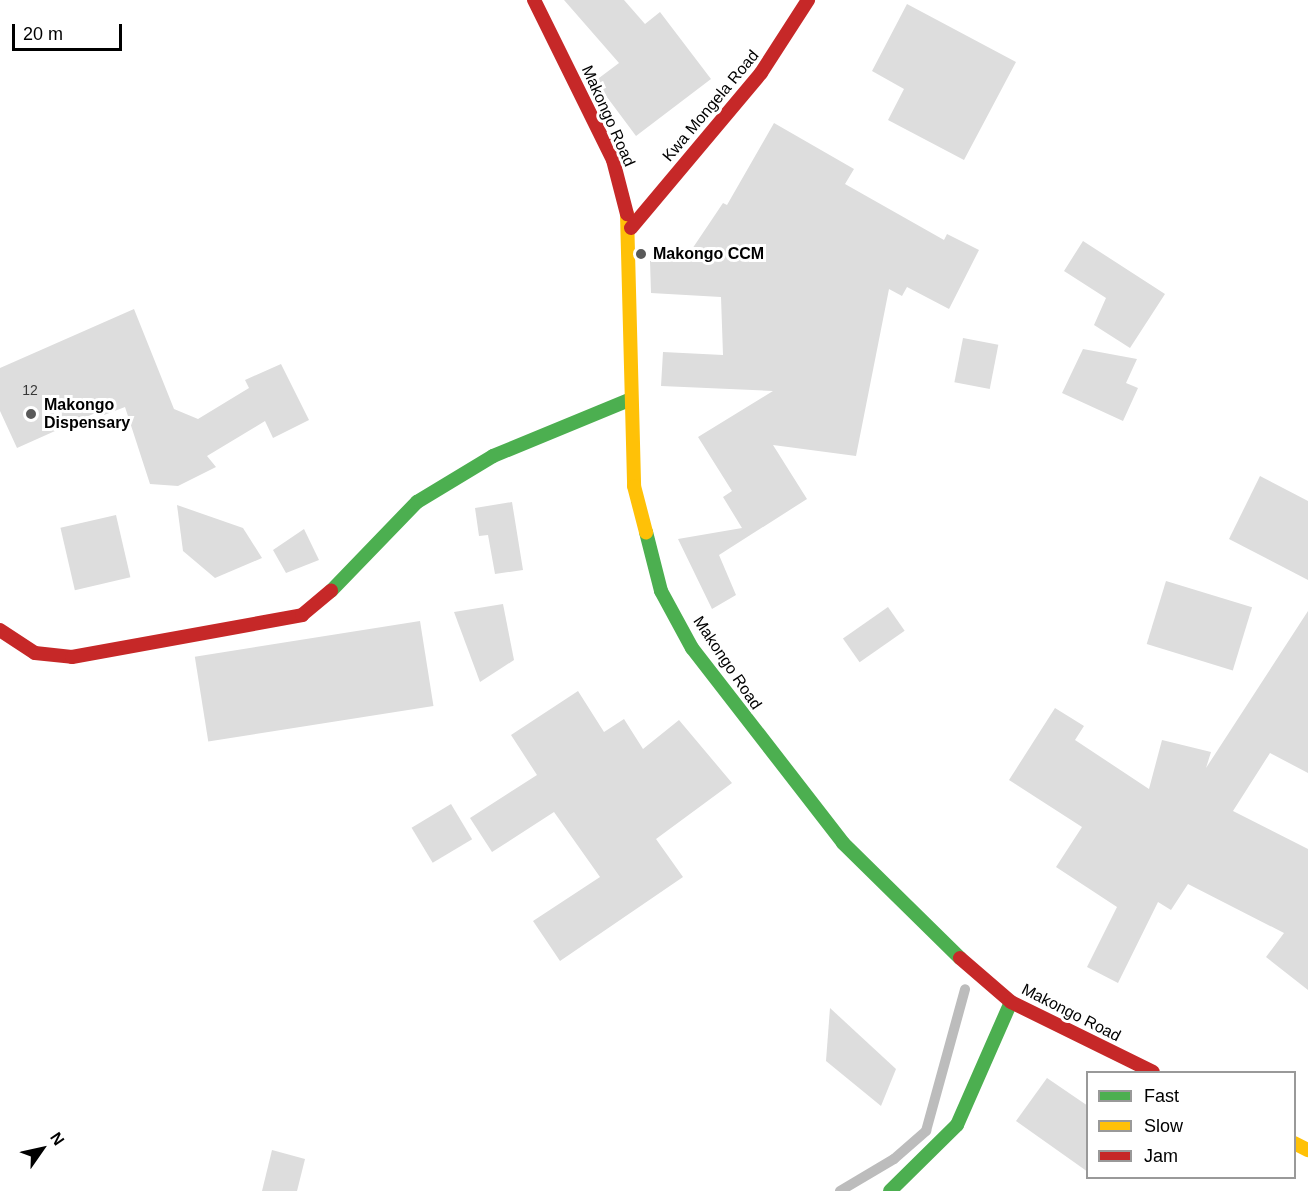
<!DOCTYPE html>
<html>
<head>
<meta charset="utf-8">
<style>
	body { margin:0 }
	#map { position:relative; width:1308px; height:1191px; overflow:hidden; background:#fff; font-family:Helvetica,sans-serif }
	div>[style] { position:absolute }
	[style*='--x'] { left:calc(var(--x)*1px); top:calc(var(--y)*1px); width:calc(var(--w)*1px); rotate:calc(var(--a)*1deg) }
	.stream>* { height:10px; margin:-5px; padding:0 5px; transform-origin:5px; border-radius:5px; background:#bcbcbc }
	.building>* { inset:0; background:#ddd; transform-origin:0 0 }
	.fast>* { height:14px; margin:-7px; padding:0 7px; transform-origin:7px; border-radius:7px; background:#4caf50 }
	.slow>* { height:14px; margin:-7px; padding:0 7px; transform-origin:7px; border-radius:7px; background:#ffc107 }
	.jam>* { height:14px; margin:-7px; padding:0 7px; transform-origin:7px; border-radius:7px; background:#c62828 }
	.dots>* { width:16px; height:16px; translate:-50% -50%; box-sizing:border-box; border:3px solid #fff; border-radius:50% }
	span { translate:-50% -50%; white-space:nowrap; text-align:center; line-height:1.15; -webkit-text-stroke:6px #fff; paint-order:stroke }
	.number-label { font-size:14px; color:#373737 }
	.number-label span { -webkit-text-stroke-width:0 }
	.street-label { font-size:16px; color:#000 }
	.poi-label { font-size:16px; color:#000; font-weight:700 }
	.left { translate:0 -50%; text-align:left }
	.legend { position:absolute; left:1086px; top:1071px; width:210px; height:108px; box-sizing:border-box; background:#fff; border:2px solid #999; margin:0; padding:8px 10px; list-style:none; font-size:18px; color:#000 }
	.legend li { display:flex; align-items:center; gap:12px; height:30px }
	.legend b { width:30px; border:2px solid #999 }
	.north { position:absolute; left:12px; top:1119px; width:60px; height:60px; -webkit-text-stroke:4px #fff; paint-order:stroke; rotate:56deg; font-size:16px; font-weight:700; line-height:24px; text-align:center; color:#000 }
	.north::after { content:''; display:block; margin:auto; width:21px; height:27px; background:#000; clip-path:polygon(50% 0,100% 100%,50% 72%,0 100%) }
	.scale { position:absolute; left:12px; top:24px; width:110px; height:27px; box-sizing:border-box; border:3px solid #000; border-top:0; padding-left:8px; font-size:18px; line-height:21px; white-space:nowrap; color:#000; -webkit-text-stroke:4px #fff; paint-order:stroke }
</style>
</head>
<body>
<div id="map">
	<div class="stream">
		<div style="--x:840;--y:1191;--w:63;--a:-30.7"></div>
		<div style="--x:894;--y:1159;--w:43;--a:-41.2"></div>
		<div style="--x:926;--y:1131;--w:147;--a:-74.6"></div>
	</div>
	<div class="building">
		<div style="clip-path:polygon(564px 0,624px 0,645px 24px,660px 12px,711px 79px,636px 136px,595px 81px,619px 63px)"></div>
		<div style="clip-path:polygon(907px 4px,1016px 62px,964px 160px,888px 120px,904px 89px,872px 71px)"></div>
		<div style="clip-path:polygon(774px 123px,854px 169px,845px 184px,944px 240px,947px 234px,979px 250px,949px 309px,907px 287px,902px 296px,889px 289px,856px 456px,773px 445px,807px 499px,719px 555px,736px 595px,712px 609px,678px 539px,742px 528px,723px 497px,732px 491px,698px 437px,773px 391px,661px 386px,663px 352px,723px 355px,721px 297px,651px 293px,650px 261px,684px 261px,723px 203px,727px 205px)"></div>
		<div style="clip-path:polygon(1083px 241px,1165px 294px,1130px 348px,1094px 325px,1106px 298px,1064px 271px)"></div>
		<div style="clip-path:polygon(134px 309px,174px 409px,198px 419px,249px 388px,245px 380px,281px 364px,309px 420px,273px 438px,265px 421px,207px 456px,216px 467px,178px 486px,150px 484px,125px 407px,104px 415px,102px 410px,17px 448px,0 411px,0 368px)"></div>
		<div style="left:963px;top:338px;width:36px;height:45px;rotate:11deg"></div>
		<div style="clip-path:polygon(1083px 349px,1137px 359px,1126px 383px,1138px 388px,1123px 421px,1062px 393px)"></div>
		<div style="clip-path:polygon(1260px 476px,1308px 501px,1308px 580px,1229px 539px)"></div>
		<div style="clip-path:polygon(512px 502px,523px 570px,495px 574px,488px 535px,479px 536px,475px 508px)"></div>
		<div style="clip-path:polygon(177px 505px,243px 528px,262px 558px,215px 578px,183px 551px)"></div>
		<div style="left:116px;top:515px;width:64px;height:57px;rotate:77deg"></div>
		<div style="clip-path:polygon(304px 529px,319px 560px,286px 573px,273px 550px)"></div>
		<div style="left:1166px;top:581px;width:90px;height:66px;rotate:17deg"></div>
		<div style="clip-path:polygon(503px 604px,514px 660px,480px 682px,454px 612px)"></div>
		<div style="left:888px;top:607px;width:29px;height:55px;rotate:55deg"></div>
		<div style="clip-path:polygon(1308px 611px,1308px 773px,1270px 753px,1233px 811px,1308px 849px,1308px 990px,1266px 957px,1284px 933px,1188px 884px,1171px 910px,1158px 902px,1118px 983px,1087px 967px,1117px 907px,1056px 867px,1082px 827px,1009px 780px,1055px 708px,1084px 726px,1075px 740px,1149px 789px,1162px 740px,1211px 752px,1206px 768px)"></div>
		<div style="left:420px;top:621px;width:86px;height:228px;rotate:81deg"></div>
		<div style="clip-path:polygon(578px 691px,604px 732px,624px 719px,643px 749px,679px 720px,732px 783px,656px 839px,683px 877px,560px 961px,533px 921px,600px 877px,554px 812px,492px 852px,470px 818px,537px 775px,511px 735px)"></div>
		<div style="left:451px;top:804px;width:41px;height:46px;rotate:59deg"></div>
		<div style="clip-path:polygon(830px 1008px,896px 1069px,881px 1106px,826px 1061px)"></div>
		<div style="clip-path:polygon(1047px 1078px,1088px 1106px,1088px 1172px,1016px 1121px)"></div>
		<div style="clip-path:polygon(272px 1150px,305px 1159px,297px 1191px,262px 1191px)"></div>
	</div>
	<div class="fast">
		<div style="--x:646;--y:532;--w:61;--a:75.7"></div>
		<div style="--x:661;--y:591;--w:65;--a:61.5"></div>
		<div style="--x:692;--y:648;--w:247;--a:52.2"></div>
		<div style="--x:843;--y:843;--w:164;--a:44.5"></div>
		<div style="--x:331;--y:591;--w:124;--a:-46"></div>
		<div style="--x:417;--y:502;--w:89;--a:-31.2"></div>
		<div style="--x:493;--y:456;--w:149;--a:-22.4"></div>
		<div style="--x:890;--y:1191;--w:94;--a:-44.6"></div>
		<div style="--x:957;--y:1125;--w:134;--a:-66.3"></div>
	</div>
	<div class="slow">
		<div style="--x:627;--y:214;--w:272;--a:88.5"></div>
		<div style="--x:634;--y:486;--w:48;--a:75.4"></div>
		<div style="--x:1294;--y:1143;--w:16;--a:27"></div>
	</div>
	<div class="jam">
		<div style="--x:534;--y:0;--w:178;--a:63.7"></div>
		<div style="--x:613;--y:160;--w:56;--a:75.5"></div>
		<div style="--x:631;--y:228;--w:202;--a:-50"></div>
		<div style="--x:761;--y:73;--w:87;--a:-57.2"></div>
		<div style="--x:0;--y:630;--w:42;--a:33.3"></div>
		<div style="--x:35;--y:653;--w:37;--a:6"></div>
		<div style="--x:72;--y:657;--w:234;--a:-10.3"></div>
		<div style="--x:302;--y:615;--w:38;--a:-40"></div>
		<div style="--x:960;--y:958;--w:67;--a:40.8"></div>
		<div style="--x:1011;--y:1002;--w:158;--a:26.2"></div>
	</div>
	<div class="dots">
		<div style="left:641px;top:254px;background:#595959"></div>
		<div style="left:31px;top:414px;background:#595959"></div>
	</div>
	<div class="number-label">
		<span style="left:30px;top:390px">12</span>
	</div>
	<div class="street-label">
		<span style="left:711px;top:106px;rotate:-50deg">Kwa Mongela Road</span>
		<span style="left:608px;top:116px;rotate:66deg">Makongo Road</span>
		<span style="left:727px;top:663px;rotate:56deg">Makongo Road</span>
		<span style="left:1071px;top:1013px;rotate:27deg">Makongo Road</span>
	</div>
	<div class="poi-label">
		<span class="left" style="left:653px;top:254px">Makongo CCM</span>
		<span class="left" style="left:44px;top:414px">Makongo<br>Dispensary</span>
	</div>
	<ul class="legend">
	<li><b style="height:8px;background:#4caf50"></b>Fast</li>
	<li><b style="height:8px;background:#ffc107"></b>Slow</li>
	<li><b style="height:8px;background:#c62828"></b>Jam</li>
	</ul>
	<div class="north">N</div>
	<div class="scale">20 m</div>
</div>
</body>
</html>
